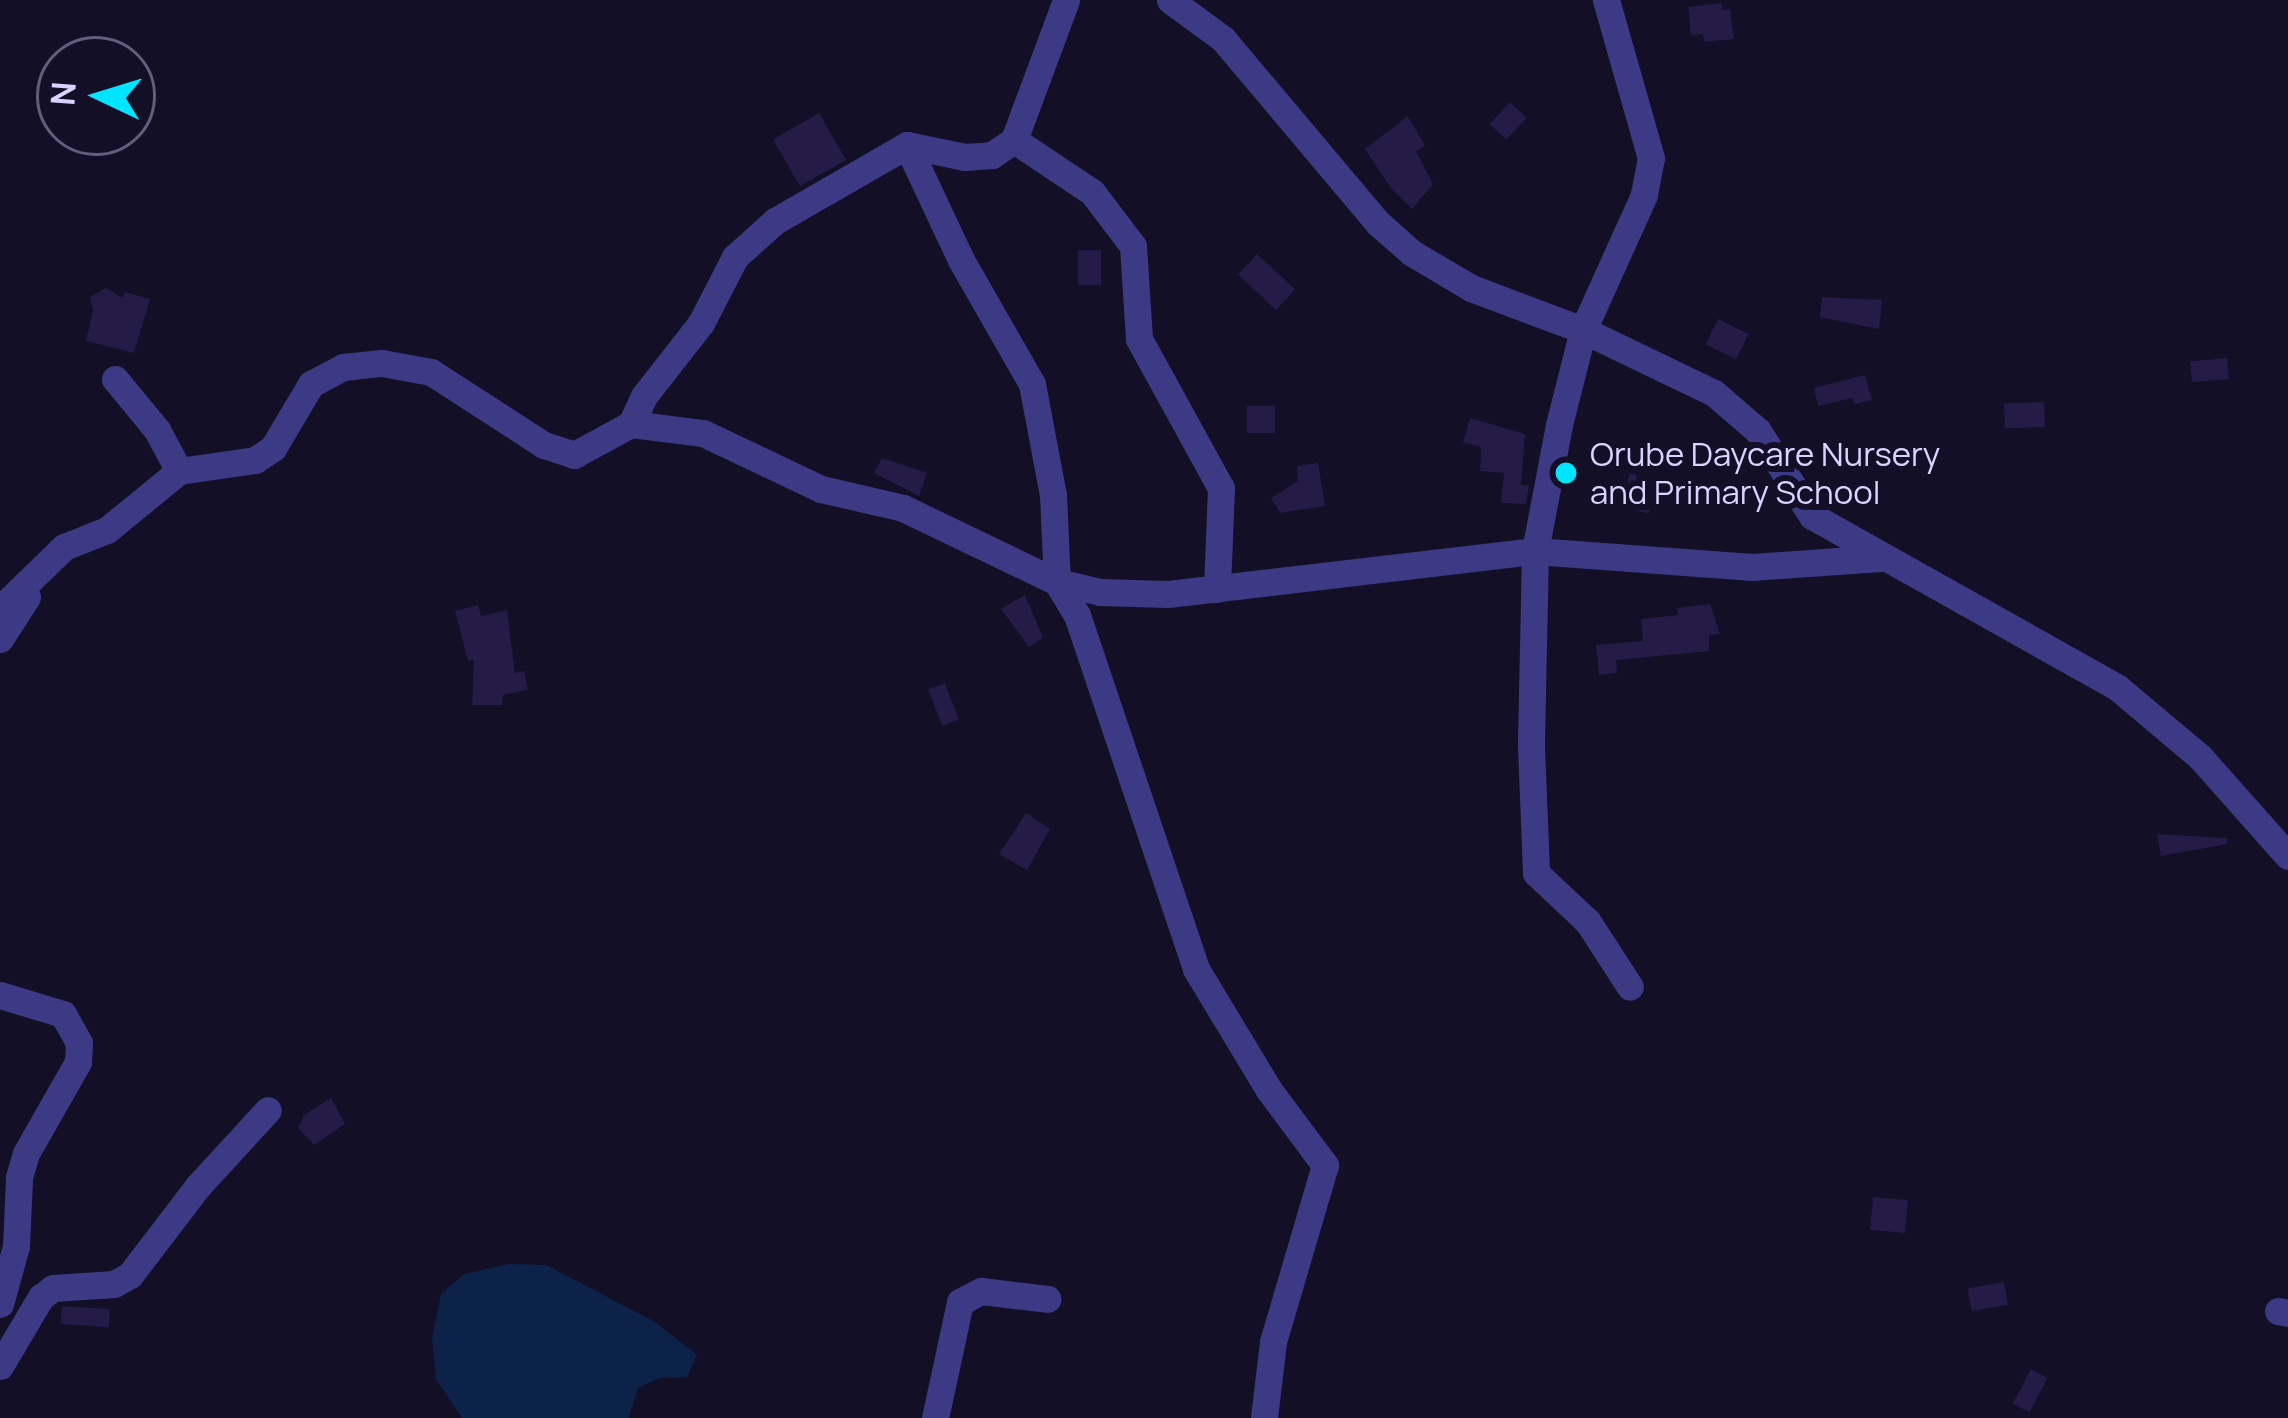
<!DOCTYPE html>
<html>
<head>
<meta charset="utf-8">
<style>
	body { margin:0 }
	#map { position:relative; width:2288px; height:1418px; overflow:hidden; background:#130f26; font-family:Manrope,sans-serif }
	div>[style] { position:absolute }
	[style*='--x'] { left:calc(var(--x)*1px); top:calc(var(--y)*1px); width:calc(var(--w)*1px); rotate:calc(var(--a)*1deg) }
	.water>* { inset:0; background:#0c2248 }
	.building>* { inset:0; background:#241b47; transform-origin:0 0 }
	.minor>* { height:27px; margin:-13.5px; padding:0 13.5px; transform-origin:13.5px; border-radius:13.5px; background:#3d3a85 }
	.dots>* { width:33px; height:33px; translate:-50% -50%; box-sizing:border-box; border:6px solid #130f26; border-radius:50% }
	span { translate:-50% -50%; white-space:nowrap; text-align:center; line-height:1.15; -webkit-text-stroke:12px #130f26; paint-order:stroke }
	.poi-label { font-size:33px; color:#d9d4ff }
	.left { translate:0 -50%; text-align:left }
	.north { position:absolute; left:36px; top:36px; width:120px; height:120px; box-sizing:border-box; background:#130f26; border:3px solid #625e7d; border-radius:50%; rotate:274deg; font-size:33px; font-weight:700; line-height:48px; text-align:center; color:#d9d4ff }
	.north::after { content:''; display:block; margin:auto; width:42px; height:54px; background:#00e5ff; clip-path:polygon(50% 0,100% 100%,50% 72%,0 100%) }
</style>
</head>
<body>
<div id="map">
	<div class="water">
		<div style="clip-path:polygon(509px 1264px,546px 1265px,655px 1322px,697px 1355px,687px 1377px,660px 1378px,638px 1388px,628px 1418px,462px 1418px,436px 1379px,432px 1338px,441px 1294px,464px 1274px)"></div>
	</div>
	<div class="building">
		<div style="clip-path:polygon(1721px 3px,1723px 10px,1730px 9px,1734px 39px,1704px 42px,1703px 34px,1691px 35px,1688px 7px)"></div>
		<div style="left:1510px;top:102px;width:23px;height:30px;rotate:43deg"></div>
		<div style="left:819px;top:113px;width:54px;height:53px;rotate:60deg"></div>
		<div style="clip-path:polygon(1408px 116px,1425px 146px,1416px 151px,1433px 184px,1412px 209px,1390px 187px,1365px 149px)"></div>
		<div style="left:1078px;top:250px;width:23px;height:35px"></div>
		<div style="left:1257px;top:254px;width:52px;height:28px;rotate:43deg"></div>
		<div style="clip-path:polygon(106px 288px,123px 298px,125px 292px,150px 299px,134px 353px,86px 341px,93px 310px,90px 297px)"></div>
		<div style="clip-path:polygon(1822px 297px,1882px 300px,1879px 329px,1820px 317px)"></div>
		<div style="left:1718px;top:319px;width:34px;height:28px;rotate:26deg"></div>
		<div style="left:2227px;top:358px;width:21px;height:37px;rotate:85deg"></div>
		<div style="clip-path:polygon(1865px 375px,1872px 400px,1855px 404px,1852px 398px,1818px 406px,1814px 388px)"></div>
		<div style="left:2044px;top:402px;width:25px;height:40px;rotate:88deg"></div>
		<div style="left:1247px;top:406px;width:28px;height:27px"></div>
		<div style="clip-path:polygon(1470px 418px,1525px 434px,1521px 485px,1529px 485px,1526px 504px,1501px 503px,1504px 473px,1480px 471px,1481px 447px,1463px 442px)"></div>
		<div style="clip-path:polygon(882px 458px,927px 473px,919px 496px,874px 473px)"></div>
		<div style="clip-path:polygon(1318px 463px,1325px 506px,1280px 513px,1271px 498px,1298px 481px,1297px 466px)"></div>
		<div style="left:1630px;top:473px;width:29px;height:34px;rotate:16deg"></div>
		<div style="clip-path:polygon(1025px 595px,1043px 638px,1029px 647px,1001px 609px)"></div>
		<div style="clip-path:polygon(1710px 604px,1720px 634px,1709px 635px,1709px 651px,1616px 660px,1617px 673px,1599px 675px,1596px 645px,1643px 641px,1641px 619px,1678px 615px,1677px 608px)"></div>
		<div style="clip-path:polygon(478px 605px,481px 616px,507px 610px,515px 673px,524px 671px,528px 690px,503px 695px,502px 705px,472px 705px,474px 660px,468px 661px,455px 611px)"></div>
		<div style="left:945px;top:683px;width:39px;height:18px;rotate:69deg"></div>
		<div style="clip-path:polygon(1026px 813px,1050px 829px,1027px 870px,999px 854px)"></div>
		<div style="clip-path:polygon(2157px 834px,2227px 838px,2227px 844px,2161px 856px)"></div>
		<div style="clip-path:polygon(331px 1098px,345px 1124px,314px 1145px,298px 1128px,304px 1115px)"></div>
		<div style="left:1873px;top:1197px;width:35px;height:33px;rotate:5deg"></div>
		<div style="left:2004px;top:1282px;width:23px;height:37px;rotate:80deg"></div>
		<div style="left:62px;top:1306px;width:48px;height:18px;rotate:4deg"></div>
		<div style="left:2031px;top:1369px;width:19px;height:39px;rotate:28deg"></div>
	</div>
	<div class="minor">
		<div style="--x:1170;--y:0;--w:66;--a:36.3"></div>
		<div style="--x:1223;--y:39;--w:241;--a:49.9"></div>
		<div style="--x:1378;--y:223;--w:45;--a:41.4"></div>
		<div style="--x:1412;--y:253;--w:69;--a:30.7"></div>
		<div style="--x:1471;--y:288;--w:120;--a:20.6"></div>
		<div style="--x:1583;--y:330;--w:145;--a:25.7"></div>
		<div style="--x:1714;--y:393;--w:58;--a:40.8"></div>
		<div style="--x:1758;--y:431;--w:101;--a:57.6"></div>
		<div style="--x:1812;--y:516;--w:351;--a:29.3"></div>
		<div style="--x:2118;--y:688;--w:107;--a:40.1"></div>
		<div style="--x:2200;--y:757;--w:132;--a:48.4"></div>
		<div style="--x:1606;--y:0;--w:164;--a:74.1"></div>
		<div style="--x:1651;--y:158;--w:38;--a:101"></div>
		<div style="--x:1644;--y:195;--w:148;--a:114.3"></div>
		<div style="--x:1583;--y:330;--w:98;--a:104.2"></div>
		<div style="--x:1559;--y:425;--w:128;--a:100.8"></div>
		<div style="--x:1535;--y:551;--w:196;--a:91.2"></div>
		<div style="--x:1531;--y:747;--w:126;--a:87.7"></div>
		<div style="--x:1536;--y:873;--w:71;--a:43.3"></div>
		<div style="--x:1588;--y:922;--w:77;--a:57.1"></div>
		<div style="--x:1014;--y:140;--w:94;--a:33.7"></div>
		<div style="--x:1092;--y:192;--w:68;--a:52.8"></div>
		<div style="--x:1133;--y:246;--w:93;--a:86.3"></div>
		<div style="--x:1139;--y:339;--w:170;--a:61.2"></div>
		<div style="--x:1221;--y:488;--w:101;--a:92.3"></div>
		<div style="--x:907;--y:145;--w:127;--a:64.8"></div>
		<div style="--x:961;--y:260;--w:143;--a:60.2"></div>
		<div style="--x:1032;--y:384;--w:113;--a:79.3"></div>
		<div style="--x:1053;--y:495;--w:87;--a:87.4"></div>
		<div style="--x:1057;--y:582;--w:39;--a:59"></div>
		<div style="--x:1077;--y:615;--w:373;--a:71.4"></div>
		<div style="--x:1196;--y:969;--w:141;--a:58.9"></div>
		<div style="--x:1269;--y:1090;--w:94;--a:53.3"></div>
		<div style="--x:1325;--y:1165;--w:184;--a:106.4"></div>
		<div style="--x:1273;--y:1342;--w:77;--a:96.8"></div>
		<div style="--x:115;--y:379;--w:66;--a:50.5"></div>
		<div style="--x:157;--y:430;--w:47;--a:61.8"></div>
		<div style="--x:631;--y:424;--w:31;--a:-65"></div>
		<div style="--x:644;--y:396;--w:93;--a:-52"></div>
		<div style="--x:701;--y:323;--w:74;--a:-62.7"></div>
		<div style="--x:735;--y:257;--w:54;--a:-42"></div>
		<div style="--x:775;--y:221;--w:152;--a:-29.9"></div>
		<div style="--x:907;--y:145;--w:59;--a:11.7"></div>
		<div style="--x:965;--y:157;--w:27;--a:-4"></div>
		<div style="--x:992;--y:155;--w:27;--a:-34"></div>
		<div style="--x:1014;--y:140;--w:149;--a:-69.6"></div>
		<div style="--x:0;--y:609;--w:89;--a:-44.1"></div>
		<div style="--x:64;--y:547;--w:46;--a:-21.6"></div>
		<div style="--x:107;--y:530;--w:93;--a:-39.3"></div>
		<div style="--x:179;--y:471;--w:77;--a:-8.2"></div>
		<div style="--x:255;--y:460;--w:22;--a:-34"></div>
		<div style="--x:273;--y:448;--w:74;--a:-59.3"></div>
		<div style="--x:311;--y:384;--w:36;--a:-28"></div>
		<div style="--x:343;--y:367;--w:39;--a:-6"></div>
		<div style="--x:382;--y:363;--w:50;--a:10.4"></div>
		<div style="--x:431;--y:372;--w:135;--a:32.9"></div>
		<div style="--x:544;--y:445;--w:32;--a:18"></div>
		<div style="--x:574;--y:455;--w:65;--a:-28.5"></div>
		<div style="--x:631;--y:424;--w:73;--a:7.1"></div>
		<div style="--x:703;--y:433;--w:131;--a:25.4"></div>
		<div style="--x:821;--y:489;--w:84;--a:13"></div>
		<div style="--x:903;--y:508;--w:171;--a:25.7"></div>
		<div style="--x:1057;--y:582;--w:44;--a:13.1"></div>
		<div style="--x:1100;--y:592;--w:68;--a:1.7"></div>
		<div style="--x:1168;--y:594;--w:370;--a:-6.7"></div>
		<div style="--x:1535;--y:551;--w:218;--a:4.2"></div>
		<div style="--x:1752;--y:567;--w:128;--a:-4"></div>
		<div style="--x:0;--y:639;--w:50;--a:-57.3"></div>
		<div style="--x:0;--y:995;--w:66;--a:16.8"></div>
		<div style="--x:63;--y:1014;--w:33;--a:61"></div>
		<div style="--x:79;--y:1043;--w:19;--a:93"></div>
		<div style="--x:78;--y:1062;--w:105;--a:119.7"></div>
		<div style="--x:26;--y:1153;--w:26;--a:106"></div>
		<div style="--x:19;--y:1178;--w:68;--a:92.5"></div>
		<div style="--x:16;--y:1246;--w:60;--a:105.4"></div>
		<div style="--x:2278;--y:1311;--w:10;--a:11"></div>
		<div style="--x:0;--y:1366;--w:80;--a:-59.3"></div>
		<div style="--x:41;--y:1297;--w:15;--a:-37"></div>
		<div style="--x:53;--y:1288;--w:61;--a:-3.8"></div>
		<div style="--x:114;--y:1284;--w:18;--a:-29"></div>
		<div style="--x:130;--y:1275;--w:112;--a:-52.6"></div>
		<div style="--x:198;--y:1186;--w:103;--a:-47.4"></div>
		<div style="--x:935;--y:1418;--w:119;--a:-77.8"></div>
		<div style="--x:960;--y:1302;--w:24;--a:-28"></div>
		<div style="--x:981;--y:1291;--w:67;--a:6.8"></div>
	</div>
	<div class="dots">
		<div style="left:1566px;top:473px;background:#00e5ff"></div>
	</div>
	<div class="poi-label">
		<span class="left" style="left:1590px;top:473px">Orube Daycare Nursery<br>and Primary School</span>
	</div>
	<div class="north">N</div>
</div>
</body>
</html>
